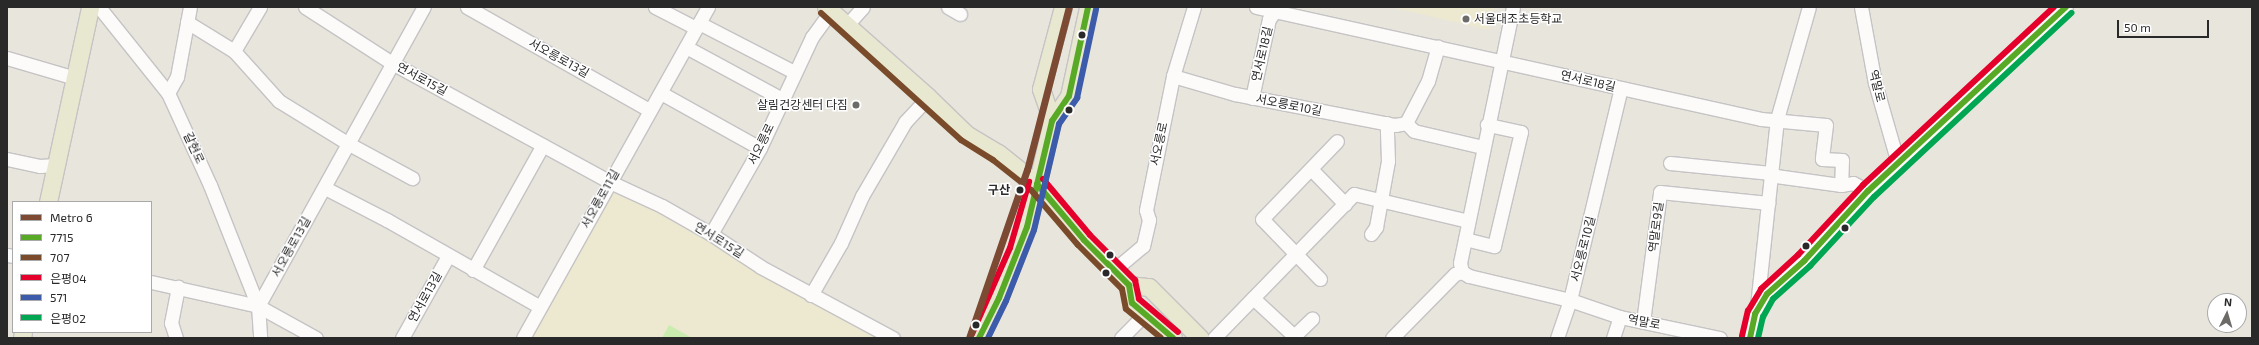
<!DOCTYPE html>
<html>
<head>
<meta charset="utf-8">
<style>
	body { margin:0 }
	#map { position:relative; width:2259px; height:345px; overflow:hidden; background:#e8e5dd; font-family:"Exo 2","Noto Sans KR",sans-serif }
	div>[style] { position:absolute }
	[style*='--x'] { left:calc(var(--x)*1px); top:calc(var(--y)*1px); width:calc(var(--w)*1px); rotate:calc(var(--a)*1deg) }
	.education>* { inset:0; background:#ede8d0 }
	.pitch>* { inset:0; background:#caedaf }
	.roads { filter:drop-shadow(1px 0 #c5c3c4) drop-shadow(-1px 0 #c5c3c4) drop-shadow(0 1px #c5c3c4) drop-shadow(0 -1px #c5c3c4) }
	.minor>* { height:13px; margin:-6.5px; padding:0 6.5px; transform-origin:6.5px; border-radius:6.5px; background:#fcfbfa }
	.major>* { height:17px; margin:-8.5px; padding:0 8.5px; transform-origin:8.5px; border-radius:8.5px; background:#e8e7d0 }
	.bus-1>* { height:6px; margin:-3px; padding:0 3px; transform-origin:3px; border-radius:3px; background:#58a925 }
	.bus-2>* { height:6px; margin:-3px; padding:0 3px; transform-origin:3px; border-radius:3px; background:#7a4b2a }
	.bus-3>* { height:6px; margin:-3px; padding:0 3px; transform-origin:3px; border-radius:3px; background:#e4002b }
	.bus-4>* { height:6px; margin:-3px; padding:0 3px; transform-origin:3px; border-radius:3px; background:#3d5bab }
	.bus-5>* { height:6px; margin:-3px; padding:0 3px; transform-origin:3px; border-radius:3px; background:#00a651 }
	.metro-1>* { height:7px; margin:-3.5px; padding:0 3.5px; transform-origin:3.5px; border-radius:3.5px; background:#7c4932 }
	.dots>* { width:11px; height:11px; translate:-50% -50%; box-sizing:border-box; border:2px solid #fff; border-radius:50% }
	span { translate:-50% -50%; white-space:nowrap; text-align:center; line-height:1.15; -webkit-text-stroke:3px #fff; paint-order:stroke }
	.poi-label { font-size:12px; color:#292929 }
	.left { translate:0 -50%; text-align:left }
	.right { translate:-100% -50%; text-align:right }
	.street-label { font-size:12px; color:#292929 }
	.stop-label { font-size:12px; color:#292929; font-weight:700 }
	.frame { position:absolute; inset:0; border:8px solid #292929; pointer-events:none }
	.legend { position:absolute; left:12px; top:201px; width:140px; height:132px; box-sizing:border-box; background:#fff; border:1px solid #a9a9a9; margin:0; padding:5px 7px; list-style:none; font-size:12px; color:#292929 }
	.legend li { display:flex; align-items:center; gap:8px; height:20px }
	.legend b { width:20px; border:1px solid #a9a9a9 }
	.north { position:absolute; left:2207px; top:293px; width:40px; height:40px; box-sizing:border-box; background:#fff; border:1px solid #a9a9a9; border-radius:50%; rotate:5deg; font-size:11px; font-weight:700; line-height:16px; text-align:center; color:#292929 }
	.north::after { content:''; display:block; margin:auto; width:14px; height:18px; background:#6c6b68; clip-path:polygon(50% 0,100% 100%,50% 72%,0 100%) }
	.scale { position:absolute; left:2117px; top:20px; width:92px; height:18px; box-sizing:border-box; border:2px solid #292929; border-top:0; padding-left:5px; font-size:12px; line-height:14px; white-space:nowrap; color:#292929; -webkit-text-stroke:3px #fff; paint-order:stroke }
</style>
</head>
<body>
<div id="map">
	<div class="education">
		<div style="clip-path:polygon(1390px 7px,1495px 7px,1489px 30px)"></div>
		<div style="clip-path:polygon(615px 189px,880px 338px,531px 338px)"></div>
	</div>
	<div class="pitch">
		<div style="clip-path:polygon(669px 325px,692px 338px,662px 338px)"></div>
	</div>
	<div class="roads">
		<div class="minor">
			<div style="--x:99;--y:7;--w:110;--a:51.3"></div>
			<div style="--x:168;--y:93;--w:101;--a:65.5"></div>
			<div style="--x:210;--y:185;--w:130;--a:68.4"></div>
			<div style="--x:258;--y:306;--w:32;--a:86"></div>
			<div style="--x:305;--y:7;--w:103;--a:32.8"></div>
			<div style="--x:392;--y:63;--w:248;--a:28.6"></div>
			<div style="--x:610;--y:182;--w:57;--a:24.8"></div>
			<div style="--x:662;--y:206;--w:56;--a:29.7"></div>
			<div style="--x:711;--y:234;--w:60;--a:33.4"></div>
			<div style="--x:761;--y:267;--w:150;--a:28.3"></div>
			<div style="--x:467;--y:7;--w:209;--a:29.5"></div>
			<div style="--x:655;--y:7;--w:46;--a:27.1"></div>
			<div style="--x:948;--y:7;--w:14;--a:30"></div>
			<div style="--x:1256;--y:7;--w:517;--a:12.5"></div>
			<div style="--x:1761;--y:119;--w:65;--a:5.3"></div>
			<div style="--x:1826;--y:125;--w:34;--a:97"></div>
			<div style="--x:1822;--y:159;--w:20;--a:3"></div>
			<div style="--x:1842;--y:160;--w:25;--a:92"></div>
			<div style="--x:1513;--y:7;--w:261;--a:101.7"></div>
			<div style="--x:1460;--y:263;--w:9;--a:77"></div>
			<div style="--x:1462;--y:272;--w:8;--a:30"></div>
			<div style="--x:1469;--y:276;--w:104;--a:13.4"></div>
			<div style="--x:1570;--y:300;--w:53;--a:18.8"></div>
			<div style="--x:1620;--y:317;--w:102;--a:11.9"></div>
			<div style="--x:1861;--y:7;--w:77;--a:79.6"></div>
			<div style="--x:1875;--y:83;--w:83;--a:74"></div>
			<div style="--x:187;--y:22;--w:55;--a:31.7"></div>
			<div style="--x:234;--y:51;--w:67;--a:48"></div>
			<div style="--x:279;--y:101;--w:82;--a:31.6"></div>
			<div style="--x:349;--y:144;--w:72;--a:28.4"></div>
			<div style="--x:699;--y:23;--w:107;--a:27.3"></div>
			<div style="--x:846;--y:26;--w:25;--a:-48"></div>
			<div style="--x:686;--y:47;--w:109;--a:28.4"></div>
			<div style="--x:234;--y:51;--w:51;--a:-59.4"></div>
			<div style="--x:7;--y:58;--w:71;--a:16.4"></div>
			<div style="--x:1173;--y:76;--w:65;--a:16.2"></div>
			<div style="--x:1235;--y:94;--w:163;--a:11"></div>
			<div style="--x:1395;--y:125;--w:11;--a:-10"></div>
			<div style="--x:1406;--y:123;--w:47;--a:-62.4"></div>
			<div style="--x:1428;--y:81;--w:36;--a:-74"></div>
			<div style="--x:168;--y:93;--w:18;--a:-61"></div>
			<div style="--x:177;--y:77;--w:71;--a:-79.5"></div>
			<div style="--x:661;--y:93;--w:113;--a:29.1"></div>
			<div style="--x:1252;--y:98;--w:81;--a:-77.9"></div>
			<div style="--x:1269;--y:19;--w:15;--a:-53"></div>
			<div style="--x:1406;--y:123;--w:11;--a:45"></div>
			<div style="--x:1414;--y:131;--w:71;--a:13.1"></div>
			<div style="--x:7;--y:159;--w:34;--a:12"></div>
			<div style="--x:40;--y:166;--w:15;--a:-4"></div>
			<div style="--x:1670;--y:163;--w:101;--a:5.7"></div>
			<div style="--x:1771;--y:173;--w:6;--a:31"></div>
			<div style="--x:1776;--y:176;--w:66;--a:7.9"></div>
			<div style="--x:1841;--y:185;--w:12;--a:-9"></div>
			<div style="--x:1853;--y:183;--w:17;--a:28"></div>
			<div style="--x:1311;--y:169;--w:49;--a:45.8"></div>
			<div style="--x:325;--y:188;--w:70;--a:27.3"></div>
			<div style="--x:387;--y:220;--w:176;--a:29.6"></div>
			<div style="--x:711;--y:234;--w:99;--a:-60.3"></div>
			<div style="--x:760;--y:148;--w:123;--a:-64.9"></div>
			<div style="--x:812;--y:37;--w:32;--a:-54"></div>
			<div style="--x:1371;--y:234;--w:9;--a:-54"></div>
			<div style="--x:1376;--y:227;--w:67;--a:-79.7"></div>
			<div style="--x:1388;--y:161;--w:38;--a:-92"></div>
			<div style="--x:1465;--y:239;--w:30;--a:14"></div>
			<div style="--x:1494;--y:246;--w:117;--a:-76.7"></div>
			<div style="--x:1521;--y:132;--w:35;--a:-168"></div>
			<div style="--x:7;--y:255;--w:6;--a:9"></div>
			<div style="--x:473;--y:270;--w:143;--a:-60.8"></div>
			<div style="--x:1114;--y:270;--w:38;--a:-40"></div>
			<div style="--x:1143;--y:246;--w:27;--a:-77"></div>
			<div style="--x:1149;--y:220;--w:10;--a:-107"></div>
			<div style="--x:1146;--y:210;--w:137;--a:-78.6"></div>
			<div style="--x:1173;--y:76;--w:72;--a:-73.1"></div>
			<div style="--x:1320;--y:279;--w:83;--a:-134"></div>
			<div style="--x:1262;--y:219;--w:108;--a:-46.1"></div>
			<div style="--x:151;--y:282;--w:110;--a:12.6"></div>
			<div style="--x:258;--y:306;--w:66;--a:28.9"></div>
			<div style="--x:811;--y:295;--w:60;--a:-60"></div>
			<div style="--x:841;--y:243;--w:51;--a:-65.9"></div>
			<div style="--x:862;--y:196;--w:86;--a:-59.8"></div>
			<div style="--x:905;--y:122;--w:34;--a:-47"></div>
			<div style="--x:1253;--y:298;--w:56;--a:42.8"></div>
			<div style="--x:258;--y:306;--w:342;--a:-61"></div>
			<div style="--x:1757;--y:306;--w:188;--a:-83.9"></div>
			<div style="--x:1777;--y:119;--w:116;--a:-74.1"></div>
			<div style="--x:1643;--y:322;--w:131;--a:-82.5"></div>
			<div style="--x:1660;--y:192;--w:109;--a:5.8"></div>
			<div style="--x:176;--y:338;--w:16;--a:-108"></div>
			<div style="--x:171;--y:323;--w:37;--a:-79"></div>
			<div style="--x:402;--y:338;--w:94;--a:-60.7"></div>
			<div style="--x:523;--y:338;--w:379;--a:-60.8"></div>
			<div style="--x:1121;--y:338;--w:34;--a:-45"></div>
			<div style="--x:1214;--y:338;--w:201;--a:-45.8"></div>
			<div style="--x:1354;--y:194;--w:117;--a:13.3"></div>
			<div style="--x:1292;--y:338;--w:28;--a:-44"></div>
			<div style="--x:1392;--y:338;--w:90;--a:-45.5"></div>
			<div style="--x:1455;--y:274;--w:7;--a:-16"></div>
			<div style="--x:1557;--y:338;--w:40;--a:-71.1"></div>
			<div style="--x:1570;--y:300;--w:218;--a:-76.5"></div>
			<div style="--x:1613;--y:338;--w:22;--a:-72"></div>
			<div style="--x:1750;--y:338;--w:25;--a:-78"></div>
			<div style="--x:1755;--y:314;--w:23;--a:-59"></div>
			<div style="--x:1767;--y:294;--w:50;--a:-41.7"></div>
			<div style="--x:1804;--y:261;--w:95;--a:-47.6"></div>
			<div style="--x:1868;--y:191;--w:270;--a:-42.9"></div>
		</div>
		<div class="major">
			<div style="--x:826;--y:7;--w:136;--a:41.4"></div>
			<div style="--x:928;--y:97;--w:53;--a:44.2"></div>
			<div style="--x:966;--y:134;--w:37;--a:31"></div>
			<div style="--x:998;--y:153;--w:50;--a:38.5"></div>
			<div style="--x:1037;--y:184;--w:73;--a:50"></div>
			<div style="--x:1084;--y:240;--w:64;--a:45"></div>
			<div style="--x:1129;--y:285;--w:18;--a:81"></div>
			<div style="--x:1132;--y:303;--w:54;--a:40.5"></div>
			<div style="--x:1052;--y:121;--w:34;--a:-109"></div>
			<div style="--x:1041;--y:89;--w:85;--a:-75"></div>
			<div style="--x:48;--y:202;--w:199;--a:-77.8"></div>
			<div style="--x:1129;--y:285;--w:20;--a:6"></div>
			<div style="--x:1149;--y:287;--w:72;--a:45"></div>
			<div style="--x:22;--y:338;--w:6;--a:-81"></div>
			<div style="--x:979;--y:338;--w:45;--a:-63.4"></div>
			<div style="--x:999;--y:298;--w:76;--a:-68.5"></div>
			<div style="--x:1027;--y:227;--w:109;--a:-76.7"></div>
			<div style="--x:1052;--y:121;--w:30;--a:-56"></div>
			<div style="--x:1069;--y:96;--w:91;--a:-77.9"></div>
		</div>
	</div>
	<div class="bus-1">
		<div style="--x:1037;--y:184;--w:73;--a:50"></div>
		<div style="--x:1084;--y:240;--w:64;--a:45"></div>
		<div style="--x:1129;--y:285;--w:18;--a:81"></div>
		<div style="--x:1132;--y:303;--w:54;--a:40.5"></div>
		<div style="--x:979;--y:338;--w:45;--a:-63.4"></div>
		<div style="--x:999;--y:298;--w:76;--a:-68.5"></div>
		<div style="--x:1027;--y:227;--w:109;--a:-76.7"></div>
		<div style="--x:1052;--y:121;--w:30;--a:-56"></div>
		<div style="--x:1069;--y:96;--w:91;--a:-77.9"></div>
		<div style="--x:1750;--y:338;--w:25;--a:-78"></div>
		<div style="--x:1755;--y:314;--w:23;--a:-59"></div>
		<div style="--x:1767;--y:294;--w:50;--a:-41.7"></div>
		<div style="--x:1804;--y:261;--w:95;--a:-47.6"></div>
		<div style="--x:1868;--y:191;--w:270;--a:-42.9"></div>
	</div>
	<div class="bus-2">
		<div style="--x:821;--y:13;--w:189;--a:42.2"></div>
		<div style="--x:961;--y:140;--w:38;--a:32"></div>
		<div style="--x:993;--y:160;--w:48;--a:38.3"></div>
		<div style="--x:1031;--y:190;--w:72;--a:49.5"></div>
		<div style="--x:1078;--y:245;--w:62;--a:45"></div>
		<div style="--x:1122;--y:289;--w:20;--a:79"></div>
		<div style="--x:1126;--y:309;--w:45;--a:39.6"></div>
	</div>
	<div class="bus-3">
		<div style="--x:1043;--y:179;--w:73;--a:50"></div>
		<div style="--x:1090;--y:235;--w:64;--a:45"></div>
		<div style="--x:1135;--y:280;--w:19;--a:78"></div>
		<div style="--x:1139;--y:299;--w:51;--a:40.2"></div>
		<div style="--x:972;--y:334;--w:94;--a:-66.2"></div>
		<div style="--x:1010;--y:248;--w:69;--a:-73.9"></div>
		<div style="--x:1742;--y:336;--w:26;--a:-77"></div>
		<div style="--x:1748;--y:311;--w:26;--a:-59"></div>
		<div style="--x:1761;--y:289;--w:50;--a:-42.6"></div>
		<div style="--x:1798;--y:255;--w:96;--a:-47.1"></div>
		<div style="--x:1863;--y:185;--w:261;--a:-43"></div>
	</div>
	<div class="bus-4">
		<div style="--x:988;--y:338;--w:41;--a:-64.1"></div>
		<div style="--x:1006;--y:301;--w:76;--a:-68.5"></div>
		<div style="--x:1034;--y:230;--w:109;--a:-76.7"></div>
		<div style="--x:1059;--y:124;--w:32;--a:-55"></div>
		<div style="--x:1077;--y:98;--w:91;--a:-77.9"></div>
	</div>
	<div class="bus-5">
		<div style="--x:1758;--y:338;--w:22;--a:-77"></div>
		<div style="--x:1763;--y:317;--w:21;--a:-61"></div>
		<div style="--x:1773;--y:299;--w:50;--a:-41.7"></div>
		<div style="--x:1810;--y:266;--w:94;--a:-47.2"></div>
		<div style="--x:1874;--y:197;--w:270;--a:-43"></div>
	</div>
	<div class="metro-1">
		<div style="--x:969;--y:338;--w:178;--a:-71"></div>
		<div style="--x:1027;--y:170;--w:168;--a:-75.6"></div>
	</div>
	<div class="dots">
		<div style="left:1466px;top:19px;background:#6c6b68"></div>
		<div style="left:1082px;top:35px;background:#292929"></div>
		<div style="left:856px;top:105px;background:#6c6b68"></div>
		<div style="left:1069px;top:110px;background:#292929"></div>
		<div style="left:1020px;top:190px;background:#292929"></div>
		<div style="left:1845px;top:228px;background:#292929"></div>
		<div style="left:1806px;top:246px;background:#292929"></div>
		<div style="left:1110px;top:255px;background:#292929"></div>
		<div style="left:1106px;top:273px;background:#292929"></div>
		<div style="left:976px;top:325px;background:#292929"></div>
	</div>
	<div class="poi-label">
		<span class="left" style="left:1474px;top:19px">서울대조초등학교</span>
		<span class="right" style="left:848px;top:105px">살림건강센터 다짐</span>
	</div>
	<div class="street-label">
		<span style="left:1262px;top:54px;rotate:-77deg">연서로18길</span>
		<span style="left:559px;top:58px;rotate:29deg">서오릉로13길</span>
		<span style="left:422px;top:79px;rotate:28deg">연서로15길</span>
		<span style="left:1588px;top:81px;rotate:13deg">연서로18길</span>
		<span style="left:1877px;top:86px;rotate:76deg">역말로</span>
		<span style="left:1289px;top:105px;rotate:11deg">서오릉로10길</span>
		<span style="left:761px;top:144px;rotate:-64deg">서오릉로</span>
		<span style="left:1159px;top:144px;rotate:-78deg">서오릉로</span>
		<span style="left:194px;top:148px;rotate:65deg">갈현로</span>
		<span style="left:600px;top:199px;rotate:-61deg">서오릉로11길</span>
		<span style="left:1656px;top:227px;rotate:-83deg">역말로9길</span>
		<span style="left:719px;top:240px;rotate:32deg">연서로15길</span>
		<span style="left:291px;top:247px;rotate:-61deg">서오릉로13길</span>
		<span style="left:1583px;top:249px;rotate:-76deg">서오릉로10길</span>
		<span style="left:425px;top:297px;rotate:-61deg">연서로13길</span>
		<span style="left:1644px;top:322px;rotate:11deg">역말로</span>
	</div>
	<div class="stop-label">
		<span class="right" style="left:1010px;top:190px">구산</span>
	</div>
	<div class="frame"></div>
	<ul class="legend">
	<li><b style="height:5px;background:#7c4932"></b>Metro 6</li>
	<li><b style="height:5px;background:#58a925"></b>7715</li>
	<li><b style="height:5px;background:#7a4b2a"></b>707</li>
	<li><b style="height:5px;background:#e4002b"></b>은평04</li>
	<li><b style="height:5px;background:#3d5bab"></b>571</li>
	<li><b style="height:5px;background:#00a651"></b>은평02</li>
	</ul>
	<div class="north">N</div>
	<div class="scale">50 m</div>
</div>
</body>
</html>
